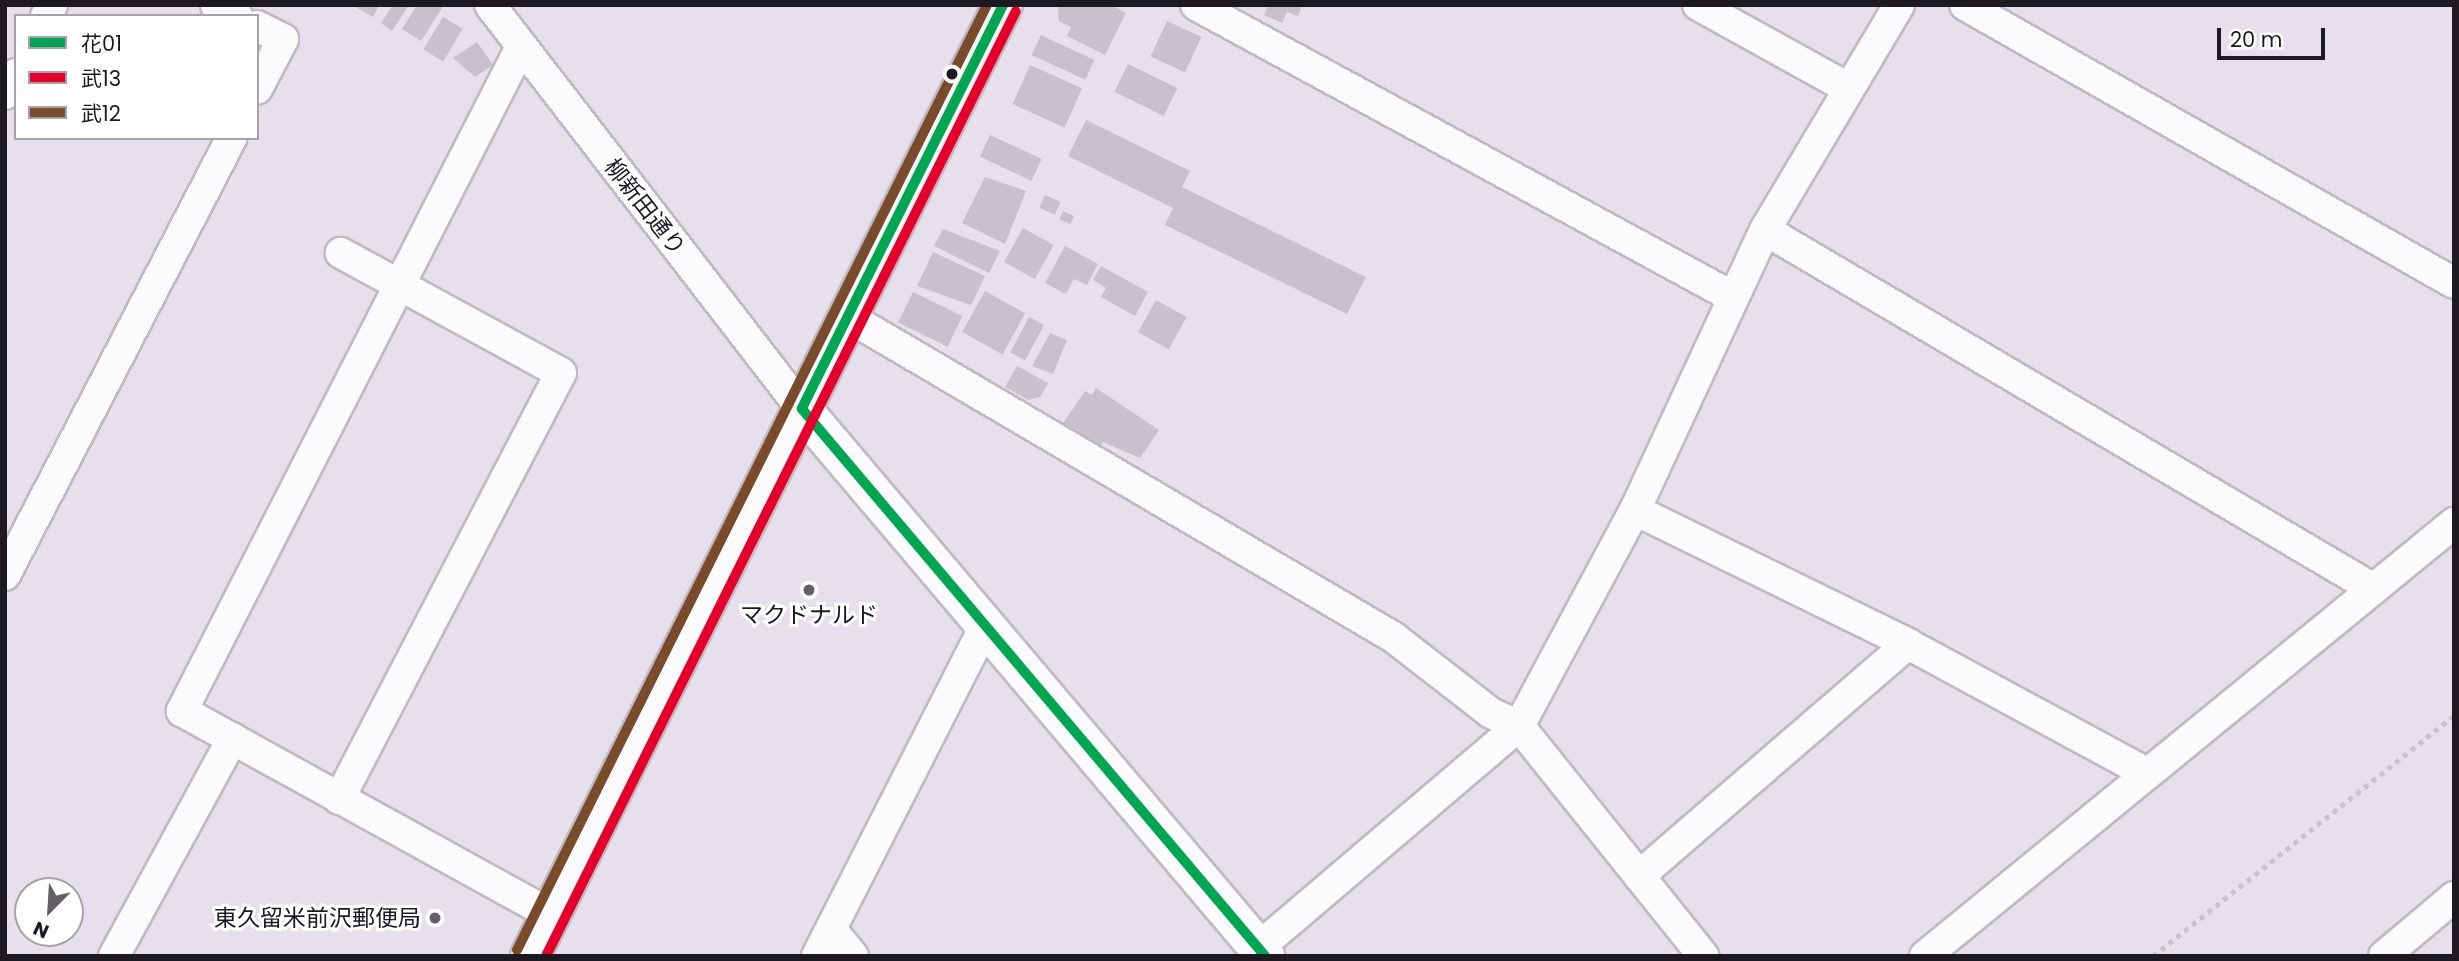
<!DOCTYPE html>
<html>
<head>
<meta charset="utf-8">
<style>
	body { margin:0 }
	#map { position:relative; width:2459px; height:961px; overflow:hidden; background:#e6dfec; font-family:Poppins,"Noto Sans JP",sans-serif }
	div>[style] { position:absolute }
	[style*='--x'] { left:calc(var(--x)*1px); top:calc(var(--y)*1px); width:calc(var(--w)*1px); rotate:calc(var(--a)*1deg) }
	.building>* { inset:0; background:#c7c1cb; transform-origin:0 0 }
	.path>* { height:4.5px; margin-top:-2.25px; transform-origin:0; background:repeating-linear-gradient(90deg,#c6c4c9 0 5px,transparent 0 10px) }
	.roads { filter:drop-shadow(2px 0 #bfbac3) drop-shadow(-2px 0 #bfbac3) drop-shadow(0 2px #bfbac3) drop-shadow(0 -2px #bfbac3) }
	.street>* { height:30px; margin:-15px; padding:0 15px; transform-origin:15px; border-radius:15px; background:#fbfafc }
	.secondary>* { height:38px; margin:-19px; padding:0 19px; transform-origin:19px; border-radius:19px; background:#fbfafc }
	.primary>* { height:38px; margin:-19px; padding:0 19px; transform-origin:19px; border-radius:19px; background:#fbfafc }
	.bus-1>* { height:10px; margin:-5px; padding:0 5px; transform-origin:5px; border-radius:5px; background:#00a651 }
	.bus-2>* { height:10px; margin:-5px; padding:0 5px; transform-origin:5px; border-radius:5px; background:#e4002b }
	.bus-3>* { height:10px; margin:-5px; padding:0 5px; transform-origin:5px; border-radius:5px; background:#7a4b2a }
	.dots>* { width:19px; height:19px; translate:-50% -50%; box-sizing:border-box; border:4px solid #fff; border-radius:50% }
	span { translate:-50% -50%; white-space:nowrap; text-align:center; line-height:1.15; -webkit-text-stroke:6px #fff; paint-order:stroke }
	.street-label { font-size:23px; color:#1d1921 }
	.poi-label { font-size:23px; color:#1d1921 }
	.right { translate:-100% -50%; text-align:right }
	.frame { position:absolute; inset:0; border:7px solid #1d1921; pointer-events:none }
	.legend { position:absolute; left:14px; top:14px; width:245px; height:126px; box-sizing:border-box; background:#fff; border:2px solid #a5a3a6; margin:0; padding:9px 12px; list-style:none; font-size:21px; color:#1d1921 }
	.legend li { display:flex; align-items:center; gap:14px; height:35px }
	.legend b { width:35px; border:2px solid #a5a3a6 }
	.north { position:absolute; left:14px; top:877px; width:70px; height:70px; box-sizing:border-box; background:#fff; border:2px solid #a5a3a6; border-radius:50%; rotate:204deg; font-size:19px; font-weight:700; line-height:28px; text-align:center; color:#1d1921 }
	.north::after { content:''; display:block; margin:auto; width:24px; height:32px; background:#635e68; clip-path:polygon(50% 0,100% 100%,50% 72%,0 100%) }
	.scale { position:absolute; left:2217px; top:28px; width:108px; height:32px; box-sizing:border-box; border:4px solid #1d1921; border-top:0; padding-left:9px; font-size:21px; line-height:24px; white-space:nowrap; color:#1d1921; -webkit-text-stroke:5px #fff; paint-order:stroke }
</style>
</head>
<body>
<div id="map">
	<div class="building">
		<div style="clip-path:polygon(352px 5px,379px 5px,373px 17px)"></div>
		<div style="clip-path:polygon(393px 5px,409px 5px,392px 31px,381px 23px)"></div>
		<div style="clip-path:polygon(417px 5px,444px 5px,421px 41px,402px 29px)"></div>
		<div style="clip-path:polygon(1058px 5px,1111px 5px,1126px 13px,1105px 55px,1067px 36px,1071px 27px,1059px 21px)"></div>
		<div style="clip-path:polygon(1268px 5px,1302px 5px,1298px 16px,1287px 12px,1282px 23px,1264px 15px)"></div>
		<div style="left:443px;top:17px;width:23px;height:38px;rotate:31deg"></div>
		<div style="left:1167px;top:21px;width:38px;height:39px;rotate:25deg"></div>
		<div style="left:1041px;top:35px;width:59px;height:22px;rotate:25deg"></div>
		<div style="clip-path:polygon(477px 42px,493px 65px,475px 77px,453px 58px)"></div>
		<div style="left:1128px;top:64px;width:55px;height:31px;rotate:26deg"></div>
		<div style="left:1030px;top:65px;width:57px;height:43px;rotate:24deg"></div>
		<div style="clip-path:polygon(1086px 120px,1190px 171px,1182px 187px,1366px 277px,1347px 314px,1165px 225px,1173px 208px,1068px 156px)"></div>
		<div style="left:990px;top:135px;width:57px;height:24px;rotate:25deg"></div>
		<div style="clip-path:polygon(985px 177px,1026px 191px,1005px 244px,962px 223px)"></div>
		<div style="left:1045px;top:195px;width:17px;height:14px;rotate:24deg"></div>
		<div style="left:1063px;top:211px;width:12px;height:9px;rotate:24deg"></div>
		<div style="left:1023px;top:228px;width:35px;height:39px;rotate:29deg"></div>
		<div style="clip-path:polygon(943px 229px,1000px 251px,989px 273px,934px 246px)"></div>
		<div style="clip-path:polygon(1065px 246px,1098px 264px,1087px 285px,1074px 279px,1066px 294px,1045px 283px)"></div>
		<div style="clip-path:polygon(933px 252px,985px 276px,971px 305px,917px 286px)"></div>
		<div style="clip-path:polygon(1101px 266px,1148px 292px,1135px 316px,1101px 297px,1106px 288px,1093px 280px)"></div>
		<div style="left:985px;top:291px;width:46px;height:47px;rotate:29deg"></div>
		<div style="left:913px;top:292px;width:55px;height:34px;rotate:26deg"></div>
		<div style="left:1156px;top:300px;width:35px;height:37px;rotate:29deg"></div>
		<div style="left:1029px;top:317px;width:17px;height:40px;rotate:28deg"></div>
		<div style="clip-path:polygon(1050px 333px,1067px 340px,1053px 374px,1032px 366px)"></div>
		<div style="clip-path:polygon(1017px 366px,1048px 383px,1040px 397px,1028px 400px,1005px 387px)"></div>
		<div style="clip-path:polygon(1096px 388px,1159px 430px,1140px 458px,1103px 442px,1098px 450px,1061px 426px,1085px 391px,1092px 395px)"></div>
	</div>
	<div class="path">
		<div style="--x:2153;--y:956;--w:385;--a:-38.6"></div>
	</div>
	<div class="roads">
		<div class="street">
			<div style="--x:216;--y:5;--w:24;--a:28"></div>
			<div style="--x:490;--y:5;--w:510;--a:52.32"></div>
			<div style="--x:1196;--y:5;--w:611;--a:28.54"></div>
			<div style="--x:1698;--y:5;--w:169;--a:29"></div>
			<div style="--x:1965;--y:5;--w:562;--a:29.62"></div>
			<div style="--x:46;--y:16;--w:13;--a:-61"></div>
			<div style="--x:257;--y:26;--w:29;--a:27"></div>
			<div style="--x:283;--y:39;--w:56;--a:117.5"></div>
			<div style="--x:521;--y:47;--w:746;--a:117.05"></div>
			<div style="--x:182;--y:711;--w:422;--a:28.9"></div>
			<div style="--x:5;--y:94;--w:23;--a:-61"></div>
			<div style="--x:1765;--y:230;--w:705;--a:30.53"></div>
			<div style="--x:845;--y:315;--w:636;--a:30.44"></div>
			<div style="--x:1393;--y:637;--w:124;--a:37.8"></div>
			<div style="--x:1491;--y:713;--w:31;--a:25"></div>
			<div style="--x:1519;--y:726;--w:295;--a:51.3"></div>
			<div style="--x:1635;--y:510;--w:304;--a:26.1"></div>
			<div style="--x:1908;--y:644;--w:272;--a:28.4"></div>
			<div style="--x:5;--y:575;--w:492;--a:-62.6"></div>
			<div style="--x:339;--y:799;--w:480;--a:-62.5"></div>
			<div style="--x:561;--y:373;--w:251;--a:-151.4"></div>
			<div style="--x:1639;--y:876;--w:355;--a:-40.8"></div>
			<div style="--x:831;--y:929;--w:35;--a:51"></div>
			<div style="--x:1258;--y:948;--w:343;--a:-40.4"></div>
			<div style="--x:1519;--y:726;--w:245;--a:-61.8"></div>
			<div style="--x:1635;--y:510;--w:309;--a:-65.1"></div>
			<div style="--x:1765;--y:230;--w:262;--a:-59.2"></div>
			<div style="--x:114;--y:956;--w:248;--a:-61.4"></div>
			<div style="--x:817;--y:956;--w:375;--a:-63"></div>
			<div style="--x:1925;--y:956;--w:684;--a:-39.3"></div>
			<div style="--x:2384;--y:956;--w:92;--a:-40.1"></div>
		</div>
		<div class="secondary">
			<div style="--x:802;--y:409;--w:717;--a:49.75"></div>
		</div>
		<div class="primary">
			<div style="--x:530;--y:956;--w:1062;--a:-63.56"></div>
		</div>
	</div>
	<div class="bus-1">
		<div style="--x:1003;--y:5;--w:451;--a:116.5"></div>
		<div style="--x:802;--y:409;--w:717;--a:49.75"></div>
	</div>
	<div class="bus-2">
		<div style="--x:546;--y:956;--w:1055;--a:-63.56"></div>
	</div>
	<div class="bus-3">
		<div style="--x:517;--y:950;--w:1055;--a:-63.56"></div>
	</div>
	<div class="dots">
		<div style="left:952px;top:74px;background:#1d1921"></div>
		<div style="left:809px;top:590px;background:#635e68"></div>
		<div style="left:435px;top:918px;background:#635e68"></div>
	</div>
	<div class="street-label">
		<span style="left:645px;top:207px;rotate:52deg">柳新田通り</span>
	</div>
	<div class="poi-label">
		<span style="left:809px;top:615px">マクドナルド</span>
		<span class="right" style="left:421px;top:918px">東久留米前沢郵便局</span>
	</div>
	<div class="frame"></div>
	<ul class="legend">
	<li><b style="height:9px;background:#00a651"></b>花01</li>
	<li><b style="height:9px;background:#e4002b"></b>武13</li>
	<li><b style="height:9px;background:#7a4b2a"></b>武12</li>
	</ul>
	<div class="north">N</div>
	<div class="scale">20 m</div>
</div>
</body>
</html>
